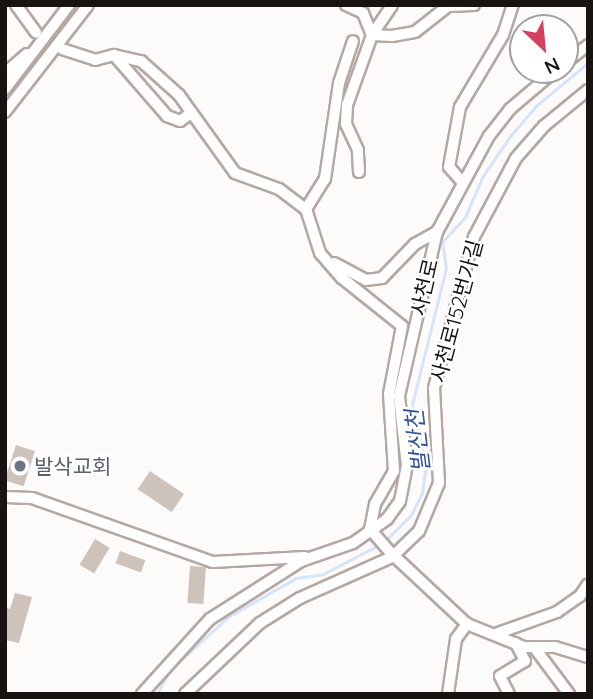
<!DOCTYPE html>
<html>
<head>
<meta charset="utf-8">
<style>
	body { margin:0 }
	#map { position:relative; width:593px; height:699px; overflow:hidden; background:#fdfbfa; font-family:Quicksand,"Noto Sans KR",sans-serif }
	div>[style] { position:absolute }
	[style*='--x'] { left:calc(var(--x)*1px); top:calc(var(--y)*1px); width:calc(var(--w)*1px); rotate:calc(var(--a)*1deg) }
	.stream>* { height:2.5px; margin:-1.25px; padding:0 1.25px; transform-origin:1.25px; border-radius:1.25px; background:#d6e4fb }
	.building>* { inset:0; background:#cdc3ba; transform-origin:0 0 }
	.roads { filter:drop-shadow(2px 0 #b5a8a2) drop-shadow(-2px 0 #b5a8a2) drop-shadow(0 2px #b5a8a2) drop-shadow(0 -2px #b5a8a2) }
	.minor>* { height:10px; margin:-5px; padding:0 5px; transform-origin:5px; border-radius:5px; background:#fff }
	.dots>* { width:19px; height:19px; translate:-50% -50%; box-sizing:border-box; border:4px solid #fff; border-radius:50% }
	span { translate:-50% -50%; white-space:nowrap; text-align:center; line-height:1.15; -webkit-text-stroke:5px #fff; paint-order:stroke }
	.street-label { font-size:21px; color:#181311 }
	.worship-label { font-size:21px; color:#5b616d }
	.left { translate:0 -50%; text-align:left }
	.water-label { font-size:23px; color:#2f5598; font-style:italic }
	.frame { position:absolute; inset:0; border:7px solid #181311; pointer-events:none }
	.north { position:absolute; left:509px; top:14px; width:70px; height:70px; box-sizing:border-box; background:#fff; border:2px solid #a3a1a0; border-radius:50%; rotate:154deg; font-size:19px; font-weight:700; line-height:28px; text-align:center; color:#181311 }
	.north::after { content:''; display:block; margin:auto; width:24px; height:32px; background:#d24260; clip-path:polygon(50% 0,100% 100%,50% 72%,0 100%) }
</style>
</head>
<body>
<div id="map">
	<div class="stream">
		<div style="--x:386;--y:540;--w:35;--a:-45"></div>
		<div style="--x:411;--y:515;--w:25;--a:-63"></div>
		<div style="--x:422;--y:493;--w:27;--a:-82"></div>
		<div style="--x:426;--y:466;--w:63;--a:-102.9"></div>
		<div style="--x:412;--y:405;--w:140;--a:-76"></div>
		<div style="--x:446;--y:269;--w:27;--a:-98"></div>
		<div style="--x:442;--y:242;--w:34;--a:-47"></div>
		<div style="--x:465;--y:217;--w:45;--a:-66.3"></div>
		<div style="--x:483;--y:176;--w:50;--a:-55.7"></div>
		<div style="--x:511;--y:135;--w:38;--a:-49"></div>
		<div style="--x:536;--y:106;--w:67;--a:-39.6"></div>
		<div style="--x:157;--y:694;--w:27;--a:-62"></div>
		<div style="--x:170;--y:670;--w:79;--a:-42.4"></div>
		<div style="--x:228;--y:617;--w:78;--a:-29.8"></div>
		<div style="--x:296;--y:578;--w:27;--a:-8"></div>
		<div style="--x:323;--y:574;--w:65;--a:-27.3"></div>
	</div>
	<div class="building">
		<div style="left:16px;top:445px;width:20px;height:37px;rotate:18deg"></div>
		<div style="left:150px;top:471px;width:41px;height:22px;rotate:34deg"></div>
		<div style="left:95px;top:539px;width:17px;height:30px;rotate:31deg"></div>
		<div style="left:120px;top:551px;width:27px;height:13px;rotate:20deg"></div>
		<div style="left:190px;top:566px;width:16px;height:37px;rotate:4deg"></div>
		<div style="clip-path:polygon(15px 593px,32px 597px,19px 643px,5px 640px,5px 607px,10px 609px)"></div>
	</div>
	<div class="roads">
		<div class="minor">
			<div style="--x:16;--y:5;--w:34;--a:54"></div>
			<div style="--x:346;--y:5;--w:19;--a:25"></div>
			<div style="--x:363;--y:13;--w:24;--a:68"></div>
			<div style="--x:372;--y:35;--w:20;--a:3"></div>
			<div style="--x:392;--y:36;--w:23;--a:-10"></div>
			<div style="--x:415;--y:32;--w:42;--a:-38.2"></div>
			<div style="--x:448;--y:6;--w:26;--a:-2"></div>
			<div style="--x:62;--y:49;--w:35;--a:18"></div>
			<div style="--x:95;--y:60;--w:20;--a:-15"></div>
			<div style="--x:114;--y:55;--w:28;--a:13"></div>
			<div style="--x:141;--y:61;--w:51;--a:41.8"></div>
			<div style="--x:179;--y:95;--w:96;--a:54.3"></div>
			<div style="--x:235;--y:173;--w:47;--a:20"></div>
			<div style="--x:279;--y:189;--w:34;--a:37"></div>
			<div style="--x:306;--y:209;--w:46;--a:72.3"></div>
			<div style="--x:320;--y:253;--w:33;--a:49"></div>
			<div style="--x:342;--y:278;--w:77;--a:38.7"></div>
			<div style="--x:402;--y:326;--w:69;--a:100.8"></div>
			<div style="--x:389;--y:394;--w:77;--a:86.3"></div>
			<div style="--x:394;--y:471;--w:38;--a:120"></div>
			<div style="--x:375;--y:504;--w:25;--a:101"></div>
			<div style="--x:370;--y:529;--w:32;--a:49"></div>
			<div style="--x:391;--y:553;--w:104;--a:43.1"></div>
			<div style="--x:467;--y:624;--w:61;--a:22"></div>
			<div style="--x:524;--y:647;--w:31;--a:0"></div>
			<div style="--x:555;--y:647;--w:34;--a:17"></div>
			<div style="--x:114;--y:55;--w:81;--a:49"></div>
			<div style="--x:167;--y:116;--w:14;--a:21"></div>
			<div style="--x:180;--y:121;--w:14;--a:-36"></div>
			<div style="--x:565;--y:63;--w:29;--a:-38"></div>
			<div style="--x:5;--y:73;--w:29;--a:-41"></div>
			<div style="--x:5;--y:89;--w:106;--a:-52.7"></div>
			<div style="--x:5;--y:112;--w:135;--a:-52.2"></div>
			<div style="--x:359;--y:172;--w:22;--a:-93"></div>
			<div style="--x:358;--y:150;--w:29;--a:-115"></div>
			<div style="--x:346;--y:124;--w:19;--a:-87"></div>
			<div style="--x:347;--y:105;--w:74;--a:-70.3"></div>
			<div style="--x:372;--y:35;--w:36;--a:-56"></div>
			<div style="--x:463;--y:183;--w:21;--a:-131"></div>
			<div style="--x:449;--y:167;--w:61;--a:-79.6"></div>
			<div style="--x:460;--y:107;--w:84;--a:-59.2"></div>
			<div style="--x:503;--y:35;--w:32;--a:-72"></div>
			<div style="--x:306;--y:209;--w:36;--a:-58"></div>
			<div style="--x:325;--y:179;--w:97;--a:-81.7"></div>
			<div style="--x:339;--y:83;--w:44;--a:-71.6"></div>
			<div style="--x:334;--y:263;--w:36;--a:28"></div>
			<div style="--x:366;--y:280;--w:16;--a:-7"></div>
			<div style="--x:382;--y:278;--w:47;--a:-45.9"></div>
			<div style="--x:415;--y:244;--w:25;--a:-29"></div>
			<div style="--x:5;--y:497;--w:27;--a:2"></div>
			<div style="--x:32;--y:498;--w:192;--a:19.5"></div>
			<div style="--x:213;--y:562;--w:92;--a:-3.1"></div>
			<div style="--x:498;--y:633;--w:63;--a:-19.6"></div>
			<div style="--x:557;--y:612;--w:28;--a:-35"></div>
			<div style="--x:580;--y:596;--w:14;--a:-56"></div>
			<div style="--x:534;--y:647;--w:59;--a:53.3"></div>
			<div style="--x:142;--y:694;--w:101;--a:-47.8"></div>
			<div style="--x:210;--y:619;--w:108;--a:-32.5"></div>
			<div style="--x:301;--y:561;--w:55;--a:-19.1"></div>
			<div style="--x:353;--y:543;--w:42;--a:-35.2"></div>
			<div style="--x:387;--y:519;--w:22;--a:-54"></div>
			<div style="--x:400;--y:501;--w:36;--a:-79"></div>
			<div style="--x:407;--y:466;--w:70;--a:-96.5"></div>
			<div style="--x:399;--y:396;--w:168;--a:-77"></div>
			<div style="--x:437;--y:232;--w:109;--a:-61.6"></div>
			<div style="--x:489;--y:136;--w:34;--a:-52"></div>
			<div style="--x:510;--y:109;--w:60;--a:-40.3"></div>
			<div style="--x:185;--y:694;--w:103;--a:-43.4"></div>
			<div style="--x:260;--y:623;--w:47;--a:-32"></div>
			<div style="--x:300;--y:598;--w:101;--a:-24"></div>
			<div style="--x:392;--y:557;--w:37;--a:-44"></div>
			<div style="--x:419;--y:531;--w:52;--a:-67.4"></div>
			<div style="--x:439;--y:483;--w:95;--a:-93"></div>
			<div style="--x:434;--y:388;--w:156;--a:-75.2"></div>
			<div style="--x:474;--y:237;--w:89;--a:-62"></div>
			<div style="--x:516;--y:158;--w:43;--a:-48.8"></div>
			<div style="--x:544;--y:126;--w:57;--a:-39.3"></div>
			<div style="--x:448;--y:694;--w:56;--a:-81.7"></div>
			<div style="--x:456;--y:639;--w:19;--a:-54"></div>
			<div style="--x:509;--y:694;--w:20;--a:-117"></div>
			<div style="--x:500;--y:676;--w:29;--a:-31"></div>
			<div style="--x:525;--y:661;--w:20;--a:-117"></div>
		</div>
	</div>
	<div class="dots">
		<div style="left:20px;top:466px;background:#6b7280"></div>
	</div>
	<div class="street-label">
		<span style="left:424px;top:287px;rotate:-77deg">사천로</span>
		<span style="left:456px;top:311px;rotate:-75deg">사천로152번가길</span>
	</div>
	<div class="worship-label">
		<span class="left" style="left:34px;top:466px">발삭교회</span>
	</div>
	<div class="water-label">
		<span style="left:418px;top:441px;rotate:-97deg">발산천</span>
	</div>
	<div class="frame"></div>
	<div class="north">N</div>
</div>
</body>
</html>
